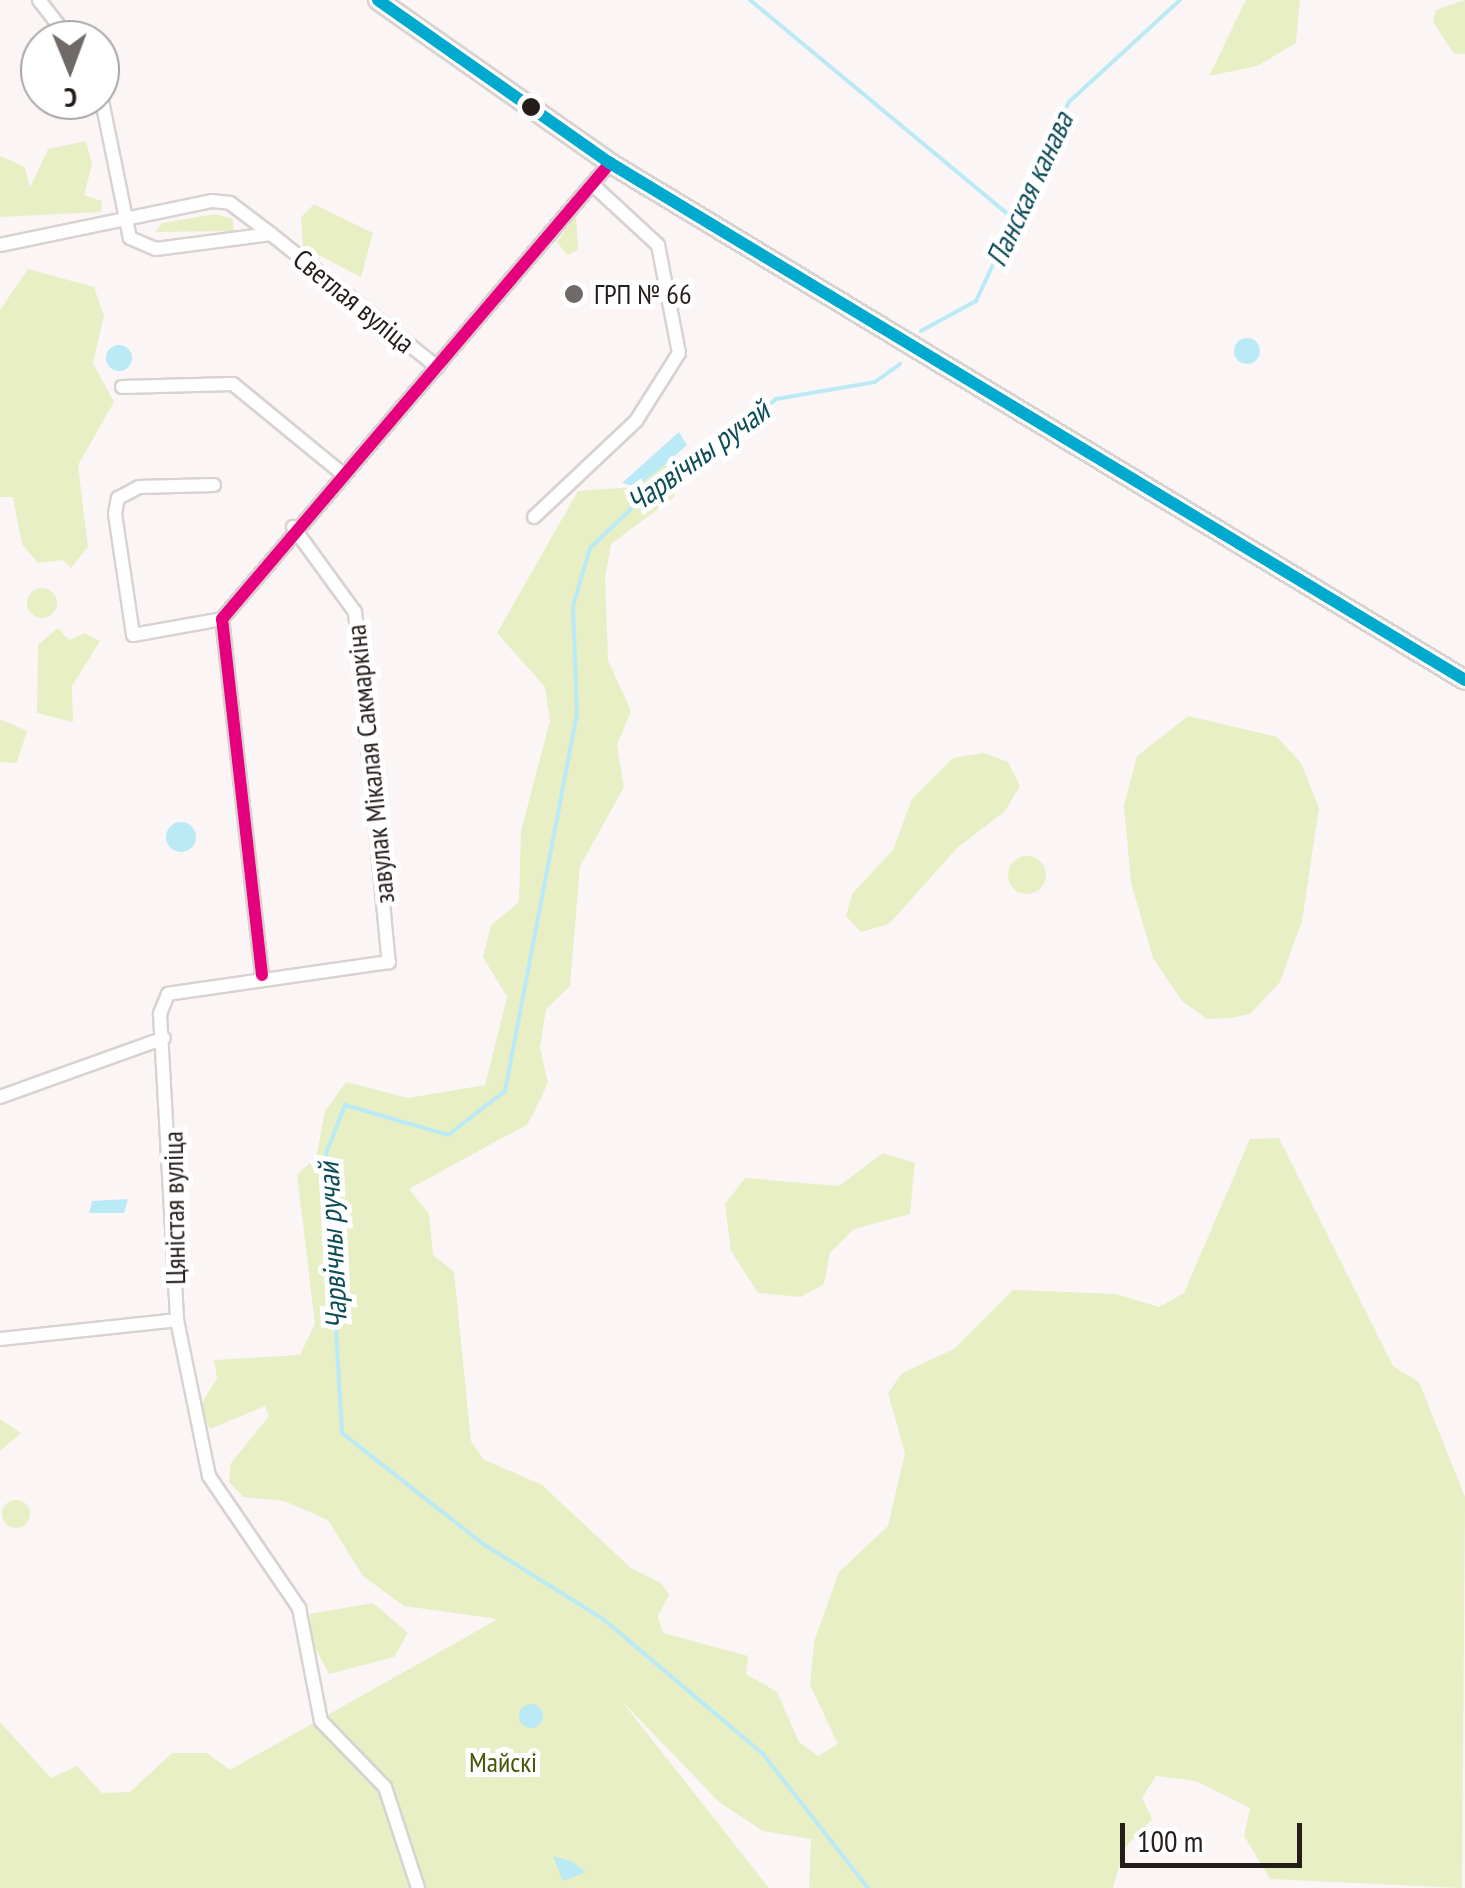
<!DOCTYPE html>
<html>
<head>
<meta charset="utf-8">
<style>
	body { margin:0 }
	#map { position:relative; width:1465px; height:1888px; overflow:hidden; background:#fbf6f5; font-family:"PT Sans Narrow",sans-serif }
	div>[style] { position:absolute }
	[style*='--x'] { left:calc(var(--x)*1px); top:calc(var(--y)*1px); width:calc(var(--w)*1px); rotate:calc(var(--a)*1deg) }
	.green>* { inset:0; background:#e8efc4 }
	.round { border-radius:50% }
	.water>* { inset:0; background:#b9eaf6 }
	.stream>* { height:4px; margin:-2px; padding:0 2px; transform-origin:2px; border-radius:2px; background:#b9eaf6 }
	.roads { filter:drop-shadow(2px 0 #d8d2d0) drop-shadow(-2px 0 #d8d2d0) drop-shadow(0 2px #d8d2d0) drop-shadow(0 -2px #d8d2d0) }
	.minor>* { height:12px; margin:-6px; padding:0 6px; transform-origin:6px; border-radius:6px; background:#fefefe }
	.secondary>* { height:18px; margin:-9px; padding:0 9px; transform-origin:9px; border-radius:9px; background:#fefefe }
	.bus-1>* { height:12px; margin:-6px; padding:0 6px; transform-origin:6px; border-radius:6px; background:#e5007d }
	.bus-2>* { height:12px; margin:-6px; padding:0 6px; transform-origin:6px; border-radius:6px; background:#00a9ce }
	.dots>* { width:28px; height:28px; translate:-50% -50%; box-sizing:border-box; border:5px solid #fff; border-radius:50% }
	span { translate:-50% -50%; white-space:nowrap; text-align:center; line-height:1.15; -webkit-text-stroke:10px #fff; paint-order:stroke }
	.poi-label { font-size:28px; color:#241d1a }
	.left { translate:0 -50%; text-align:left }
	.street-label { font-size:28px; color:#241d1a }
	.park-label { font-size:28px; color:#4b560d }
	.water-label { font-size:30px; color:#0c4c57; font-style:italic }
	.north { position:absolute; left:20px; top:20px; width:100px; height:100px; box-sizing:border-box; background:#fff; border:2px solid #a7a5a3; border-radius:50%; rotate:179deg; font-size:28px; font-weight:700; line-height:40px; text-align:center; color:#241d1a }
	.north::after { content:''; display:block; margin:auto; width:35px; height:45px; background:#6f6967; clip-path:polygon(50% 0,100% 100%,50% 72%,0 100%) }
	.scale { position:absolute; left:1120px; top:1823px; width:182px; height:45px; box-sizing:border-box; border:5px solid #241d1a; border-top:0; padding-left:12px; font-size:30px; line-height:35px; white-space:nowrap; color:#241d1a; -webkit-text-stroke:8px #fff; paint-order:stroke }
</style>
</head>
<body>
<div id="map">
	<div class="green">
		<div style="clip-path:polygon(1246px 0,1300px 0,1296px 43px,1257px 66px,1209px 76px)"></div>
		<div style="clip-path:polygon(1465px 0,1465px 54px,1454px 54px,1433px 22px,1436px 10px)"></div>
		<div style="clip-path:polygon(86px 141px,92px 165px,84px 195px,102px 201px,101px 212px,0 217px,0 156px,25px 167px,30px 188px,48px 149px)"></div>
		<div style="clip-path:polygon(314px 204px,373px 233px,361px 277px,303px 247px,301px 217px)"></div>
		<div style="clip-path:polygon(216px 214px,233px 219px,234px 231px,156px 232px,162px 223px)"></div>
		<div style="clip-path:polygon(576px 215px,578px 250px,567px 255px,557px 242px)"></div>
		<div style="clip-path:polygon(28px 269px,94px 287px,104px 316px,93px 363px,114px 402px,78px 465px,88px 547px,71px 568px,63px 560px,38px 563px,22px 544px,13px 497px,0 497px,0 310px)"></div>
		<div style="clip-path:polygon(665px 465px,680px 477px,674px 497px,611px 544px,605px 577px,608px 660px,631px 711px,617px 745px,624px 787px,580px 866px,570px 986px,546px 1009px,540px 1048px,548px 1083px,528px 1124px,409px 1189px,429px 1214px,433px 1255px,454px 1272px,471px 1441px,483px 1459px,542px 1485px,631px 1568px,661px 1583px,669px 1595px,658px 1616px,663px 1633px,748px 1656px,746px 1674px,777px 1692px,799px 1742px,818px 1756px,838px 1744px,810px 1685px,814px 1642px,839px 1572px,888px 1526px,905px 1453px,888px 1393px,902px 1373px,954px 1349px,1013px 1290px,1116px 1294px,1159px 1307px,1184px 1293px,1250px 1139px,1279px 1138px,1393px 1366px,1419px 1382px,1465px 1497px,1462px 1888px,1270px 1879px,1244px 1836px,1250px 1808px,1196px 1781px,1156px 1776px,1142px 1798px,1152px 1819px,1124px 1849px,1113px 1888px,809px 1888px,811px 1839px,763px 1831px,719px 1802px,620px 1699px,769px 1888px,0 1888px,0 1722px,51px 1778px,77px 1766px,102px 1793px,130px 1792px,172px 1753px,207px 1753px,230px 1770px,498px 1619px,404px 1606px,363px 1576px,328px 1520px,284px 1501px,243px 1497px,229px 1482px,231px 1463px,269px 1416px,265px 1406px,210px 1429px,199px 1408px,217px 1378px,214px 1360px,300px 1355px,315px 1324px,297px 1174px,316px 1158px,325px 1111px,346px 1082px,408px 1098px,485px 1085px,507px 997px,483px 957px,491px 925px,519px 902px,521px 831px,550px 721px,545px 687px,497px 633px,578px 491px,636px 487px)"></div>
		<div class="round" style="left:27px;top:588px;width:30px;height:30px"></div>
		<div style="clip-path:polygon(58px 628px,69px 640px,85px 633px,100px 641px,72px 686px,73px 722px,37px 713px,38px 645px)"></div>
		<div style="clip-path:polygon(1188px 716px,1277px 737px,1301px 763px,1319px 808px,1302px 921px,1280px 982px,1250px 1014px,1231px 1018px,1207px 1019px,1182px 1001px,1153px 958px,1131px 883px,1124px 806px,1137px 756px)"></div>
		<div style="clip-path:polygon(0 719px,27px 731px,17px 763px,0 762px)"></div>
		<div style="clip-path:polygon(984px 753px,1008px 762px,1020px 786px,1005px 811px,957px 848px,889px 924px,861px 932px,846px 916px,852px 894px,893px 850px,912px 799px,953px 758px)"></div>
		<div class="round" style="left:1008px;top:856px;width:38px;height:38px"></div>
		<div style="clip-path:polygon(883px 1153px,915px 1163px,910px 1214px,854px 1229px,830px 1253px,824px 1284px,801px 1297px,758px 1293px,731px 1251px,725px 1204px,745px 1178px,839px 1186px)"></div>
		<div style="clip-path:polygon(0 1419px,21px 1433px,0 1451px)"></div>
		<div class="round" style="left:2px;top:1500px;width:28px;height:28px"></div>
		<div style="clip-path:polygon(373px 1603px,408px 1633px,394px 1657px,329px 1674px,312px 1642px,310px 1614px)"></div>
	</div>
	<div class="water">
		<div class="round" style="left:1234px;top:338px;width:26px;height:26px"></div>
		<div class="round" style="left:106px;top:345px;width:26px;height:26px"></div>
		<div style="clip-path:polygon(679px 432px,687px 445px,665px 465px,636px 487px,622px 483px)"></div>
		<div class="round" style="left:166px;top:822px;width:30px;height:30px"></div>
		<div style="clip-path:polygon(128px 1199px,124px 1213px,89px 1213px,92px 1201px)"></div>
		<div class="round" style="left:519px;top:1704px;width:24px;height:24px"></div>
		<div style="clip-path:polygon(553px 1856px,571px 1861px,586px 1872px,563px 1881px)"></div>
	</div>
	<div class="stream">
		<div style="--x:750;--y:0;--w:343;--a:39.7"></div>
		<div style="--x:921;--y:331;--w:63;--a:-28.6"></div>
		<div style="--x:976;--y:301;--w:220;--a:-65"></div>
		<div style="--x:1069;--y:102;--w:151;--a:-42.6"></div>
		<div style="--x:868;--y:1888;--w:170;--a:-128.1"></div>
		<div style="--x:763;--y:1754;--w:209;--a:-139.8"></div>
		<div style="--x:603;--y:1619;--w:142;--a:-148"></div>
		<div style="--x:483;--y:1544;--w:179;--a:-141.8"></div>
		<div style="--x:342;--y:1433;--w:279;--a:-93.3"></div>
		<div style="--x:326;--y:1154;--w:53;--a:-68.8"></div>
		<div style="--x:345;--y:1105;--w:107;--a:16.2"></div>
		<div style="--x:448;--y:1135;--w:72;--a:-37.7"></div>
		<div style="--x:505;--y:1091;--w:383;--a:-79.2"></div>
		<div style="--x:577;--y:715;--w:109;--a:-92.1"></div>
		<div style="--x:573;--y:606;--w:60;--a:-73.7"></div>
		<div style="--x:590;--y:548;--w:115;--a:-43.6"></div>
		<div style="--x:673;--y:469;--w:35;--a:-22"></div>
		<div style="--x:706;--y:456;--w:90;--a:-39.2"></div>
		<div style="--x:776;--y:399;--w:100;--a:-9.7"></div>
		<div style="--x:875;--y:382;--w:31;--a:-36"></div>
	</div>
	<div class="roads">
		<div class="minor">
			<div style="--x:39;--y:0;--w:51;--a:52.2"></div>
			<div style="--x:100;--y:91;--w:150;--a:78.5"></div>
			<div style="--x:130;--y:238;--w:28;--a:23"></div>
			<div style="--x:156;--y:249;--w:116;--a:-7.4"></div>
			<div style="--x:271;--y:234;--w:213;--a:38.7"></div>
			<div style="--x:0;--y:245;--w:217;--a:-11.7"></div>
			<div style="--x:212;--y:201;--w:18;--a:6"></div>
			<div style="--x:230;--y:203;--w:51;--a:37.1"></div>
			<div style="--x:122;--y:387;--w:111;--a:-1.5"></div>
			<div style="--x:233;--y:384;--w:139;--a:39.4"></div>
			<div style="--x:214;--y:485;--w:75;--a:178.5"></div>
			<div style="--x:139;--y:487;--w:24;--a:152"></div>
			<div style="--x:118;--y:498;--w:16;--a:101"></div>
			<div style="--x:115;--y:514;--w:122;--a:81.5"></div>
			<div style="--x:133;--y:635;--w:90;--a:-10.2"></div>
			<div style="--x:534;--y:517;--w:140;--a:-43.3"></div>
			<div style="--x:636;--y:421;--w:80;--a:-57.7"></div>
			<div style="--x:679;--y:353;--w:110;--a:-101"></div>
			<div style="--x:658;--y:245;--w:90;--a:-137.3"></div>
			<div style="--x:293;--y:527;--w:105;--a:53.9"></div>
			<div style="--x:355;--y:612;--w:352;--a:84.5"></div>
			<div style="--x:389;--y:962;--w:223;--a:171.8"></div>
			<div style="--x:168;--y:994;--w:22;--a:112"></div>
			<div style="--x:160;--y:1014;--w:306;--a:86.8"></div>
			<div style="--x:177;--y:1320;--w:159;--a:78.4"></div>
			<div style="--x:209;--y:1476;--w:160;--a:55.7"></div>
			<div style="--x:299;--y:1608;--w:115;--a:79"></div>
			<div style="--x:321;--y:1721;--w:92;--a:45.9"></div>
			<div style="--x:385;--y:1787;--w:106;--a:71.9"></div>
			<div style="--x:262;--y:975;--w:358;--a:-96.4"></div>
			<div style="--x:222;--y:619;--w:599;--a:-49.61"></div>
			<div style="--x:0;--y:1097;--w:174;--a:-19.8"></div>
			<div style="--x:0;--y:1339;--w:178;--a:-6.1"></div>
		</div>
		<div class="secondary">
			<div style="--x:378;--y:0;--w:284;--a:35.1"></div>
			<div style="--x:610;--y:163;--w:999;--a:31.16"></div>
		</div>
	</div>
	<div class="bus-1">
		<div style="--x:262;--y:975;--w:358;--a:-96.4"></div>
		<div style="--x:222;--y:619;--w:599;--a:-49.61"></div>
	</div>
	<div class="bus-2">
		<div style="--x:378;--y:0;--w:284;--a:35.1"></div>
		<div style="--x:610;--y:163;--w:999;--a:31.16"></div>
	</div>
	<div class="dots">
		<div style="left:531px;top:107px;background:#241d1a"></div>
		<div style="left:574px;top:294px;background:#6f6967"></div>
	</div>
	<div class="poi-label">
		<span class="left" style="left:594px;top:294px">ГРП № 66</span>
	</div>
	<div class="street-label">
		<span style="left:354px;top:301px;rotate:39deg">Светлая вуліца</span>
		<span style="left:370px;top:764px;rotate:-96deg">завулак Мікалая Сакмаркіна</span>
		<span style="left:174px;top:1208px;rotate:-91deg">Цяністая вуліца</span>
	</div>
	<div class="park-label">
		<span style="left:503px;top:1762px">Майскі</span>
	</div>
	<div class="water-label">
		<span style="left:1029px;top:189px;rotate:-65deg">Панская канава</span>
		<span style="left:698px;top:456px;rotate:-36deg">Чарвічны ручай</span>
		<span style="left:332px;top:1246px;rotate:-93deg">Чарвічны ручай</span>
	</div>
	<div class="north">С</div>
	<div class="scale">100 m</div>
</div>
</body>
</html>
